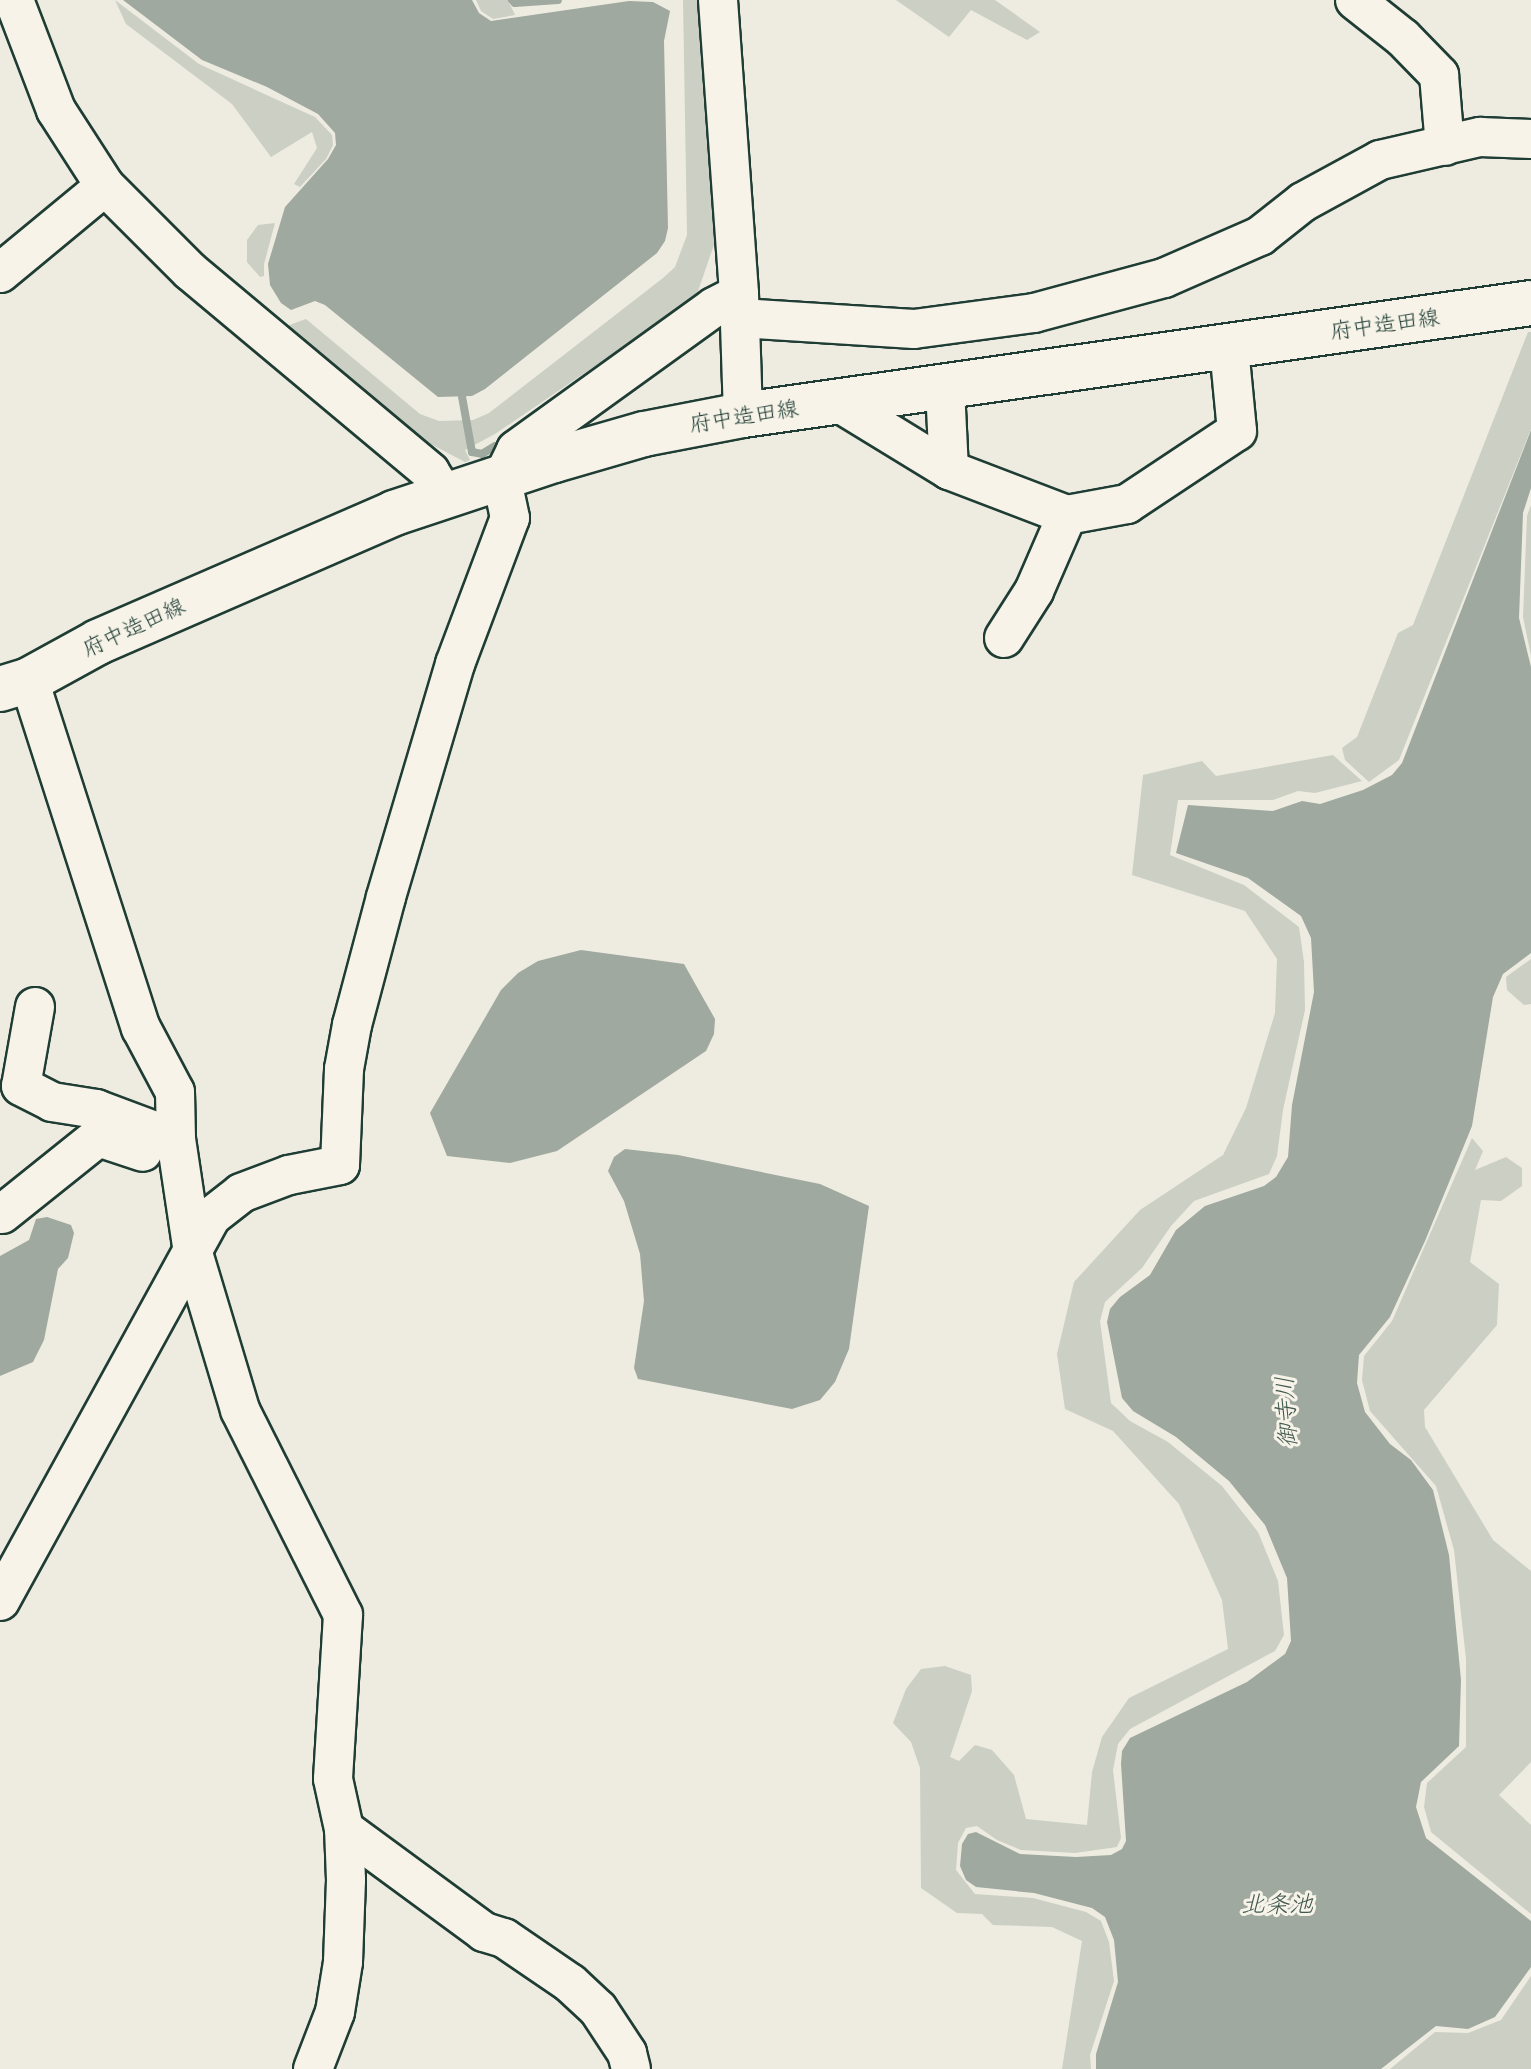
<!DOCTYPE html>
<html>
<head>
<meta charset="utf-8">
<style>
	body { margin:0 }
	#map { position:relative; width:1531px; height:2069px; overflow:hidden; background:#eeece1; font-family:Pangolin,"Klee One",sans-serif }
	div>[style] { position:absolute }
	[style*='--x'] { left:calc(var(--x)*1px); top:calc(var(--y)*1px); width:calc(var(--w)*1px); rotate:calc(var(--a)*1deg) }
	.green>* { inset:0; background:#cccfc4 }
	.water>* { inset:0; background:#9fa99f }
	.stream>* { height:8px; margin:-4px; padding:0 4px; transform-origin:4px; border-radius:4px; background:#9fa99f }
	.roads { filter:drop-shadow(2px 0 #1f3d34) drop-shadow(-2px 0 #1f3d34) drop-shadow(0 2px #1f3d34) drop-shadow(0 -2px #1f3d34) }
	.minor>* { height:38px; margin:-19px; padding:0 19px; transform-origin:19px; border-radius:19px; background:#f7f3e8 }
	.major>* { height:44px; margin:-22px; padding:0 22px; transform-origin:22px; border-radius:22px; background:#f7f3e8 }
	span { translate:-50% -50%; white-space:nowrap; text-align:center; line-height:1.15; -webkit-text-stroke:6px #f7f3e8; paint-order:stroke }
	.street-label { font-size:22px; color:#1f3d34 }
	.water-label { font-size:24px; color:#3f584f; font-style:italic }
</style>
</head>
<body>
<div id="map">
	<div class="green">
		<div style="clip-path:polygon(115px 0,199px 64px,315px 117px,332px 135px,333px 145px,326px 159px,300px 187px,294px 184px,317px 148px,312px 132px,271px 157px,232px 104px,126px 24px)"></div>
		<div style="clip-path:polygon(476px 0,508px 0,515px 15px,493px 19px,481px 11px)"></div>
		<div style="clip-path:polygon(683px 0,701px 0,718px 233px,696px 297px,495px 434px,465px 450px,470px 460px,465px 462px,425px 441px,284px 327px,306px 319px,420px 414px,439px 421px,473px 420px,489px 413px,663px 278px,675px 267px,687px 235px)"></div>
		<div style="clip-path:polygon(896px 0,995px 0,1040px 32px,1027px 40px,971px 10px,949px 37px)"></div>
		<div style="clip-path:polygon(275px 223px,264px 264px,264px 276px,260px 277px,247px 262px,247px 240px,258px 225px)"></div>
		<div style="clip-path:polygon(1528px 332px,1531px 332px,1531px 429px,1399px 760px,1369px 782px,1345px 760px,1342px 748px,1357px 737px,1398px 633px,1413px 625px)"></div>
		<div style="clip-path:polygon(1531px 505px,1531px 656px,1523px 617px,1527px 516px)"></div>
		<div style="clip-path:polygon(1333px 755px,1362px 781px,1315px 793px,1298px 791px,1273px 800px,1178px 800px,1170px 855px,1244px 885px,1299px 927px,1304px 962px,1305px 1010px,1283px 1110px,1277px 1156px,1269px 1174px,1194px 1201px,1171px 1226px,1142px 1268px,1105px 1302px,1100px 1321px,1111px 1403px,1130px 1421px,1168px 1442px,1222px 1486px,1258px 1532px,1278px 1581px,1284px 1635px,1275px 1651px,1130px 1729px,1118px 1744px,1113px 1770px,1121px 1838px,1117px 1847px,1075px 1853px,1021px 1850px,997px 1840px,977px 1826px,966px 1828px,958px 1843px,956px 1870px,975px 1894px,1033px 1898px,1086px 1912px,1101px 1921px,1109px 1942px,1114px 1981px,1090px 2055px,1091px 2069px,1062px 2069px,1082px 1941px,1052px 1927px,993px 1925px,982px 1914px,957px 1913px,921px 1888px,920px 1768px,911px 1742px,893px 1723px,906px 1689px,921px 1669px,945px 1666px,971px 1675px,972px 1691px,950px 1757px,959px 1761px,975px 1745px,992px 1750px,1014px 1775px,1026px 1819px,1087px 1825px,1092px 1772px,1102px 1737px,1129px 1698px,1228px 1649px,1222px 1600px,1179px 1504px,1113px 1431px,1065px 1409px,1057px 1354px,1074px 1282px,1140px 1210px,1223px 1155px,1246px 1108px,1275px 1013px,1277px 959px,1245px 911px,1132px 875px,1143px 775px,1202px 761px,1216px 776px)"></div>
		<div style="clip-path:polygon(1531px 959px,1531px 1004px,1524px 1005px,1507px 990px,1506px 977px)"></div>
		<div style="clip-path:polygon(1472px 1138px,1483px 1151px,1475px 1170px,1506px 1157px,1522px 1168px,1522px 1186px,1501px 1201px,1481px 1200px,1470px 1262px,1499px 1284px,1497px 1325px,1424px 1410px,1425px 1427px,1493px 1540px,1531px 1571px,1531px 1762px,1499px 1795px,1531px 1825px,1531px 1914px,1431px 1832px,1424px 1807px,1427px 1783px,1466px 1747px,1466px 1659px,1454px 1550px,1436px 1486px,1370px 1411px,1362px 1380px,1364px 1356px,1392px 1321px)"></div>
		<div style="clip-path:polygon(1531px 1976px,1531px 2069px,1390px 2069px,1435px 2032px,1468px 2033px,1501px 2020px)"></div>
	</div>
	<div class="water">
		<div style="clip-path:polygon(123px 0,472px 0,479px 13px,491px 21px,629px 1px,653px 2px,670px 11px,664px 41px,668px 228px,665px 241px,657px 253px,485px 389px,472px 396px,438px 397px,325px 305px,315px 301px,291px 310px,281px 303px,270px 285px,268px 264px,285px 207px,328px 159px,336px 145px,335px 133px,318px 114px,267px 87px,202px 60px)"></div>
		<div style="clip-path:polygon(1531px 430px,1531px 488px,1523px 513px,1519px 618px,1531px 667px,1531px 953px,1503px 974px,1493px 997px,1472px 1126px,1425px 1241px,1390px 1317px,1359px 1355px,1357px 1383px,1365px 1412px,1390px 1444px,1411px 1460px,1433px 1490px,1449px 1555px,1461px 1680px,1459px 1746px,1421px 1782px,1416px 1807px,1426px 1838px,1531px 1921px,1531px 1967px,1495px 2017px,1468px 2029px,1436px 2026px,1381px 2069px,1096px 2069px,1096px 2054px,1118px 1982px,1114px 1940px,1105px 1917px,1092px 1908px,1034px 1893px,976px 1887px,966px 1880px,960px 1866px,962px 1844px,968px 1834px,976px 1832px,1020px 1854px,1076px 1857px,1111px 1855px,1122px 1849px,1126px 1841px,1121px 1764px,1122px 1751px,1130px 1738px,1247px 1682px,1285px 1654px,1291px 1641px,1287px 1578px,1265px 1525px,1229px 1481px,1176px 1437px,1133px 1411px,1122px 1398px,1107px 1322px,1110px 1309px,1120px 1297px,1150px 1275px,1176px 1230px,1205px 1206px,1264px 1186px,1276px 1177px,1288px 1157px,1292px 1105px,1314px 992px,1311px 938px,1301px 916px,1248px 878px,1176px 853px,1188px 805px,1273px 811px,1302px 801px,1320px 804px,1363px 790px,1392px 775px,1402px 763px)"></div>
		<div style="clip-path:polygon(581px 950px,684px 964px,715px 1019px,714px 1034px,706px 1051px,557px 1151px,510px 1163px,447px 1156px,430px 1113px,501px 990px,518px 973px,538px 961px)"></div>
		<div style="clip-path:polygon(625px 1149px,678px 1155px,820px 1184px,869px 1206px,849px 1349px,835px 1382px,820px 1400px,792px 1409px,638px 1379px,634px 1368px,644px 1301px,640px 1254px,624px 1201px,608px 1171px,614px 1157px)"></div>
		<div style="clip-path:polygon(47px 1217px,71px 1225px,74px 1233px,68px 1258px,58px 1269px,44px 1340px,33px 1362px,0 1376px,0 1256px,29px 1240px,36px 1219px)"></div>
	</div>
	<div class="stream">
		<div style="--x:512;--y:0;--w:4;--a:45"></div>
		<div style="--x:515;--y:3;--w:43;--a:-4"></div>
		<div style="--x:461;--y:391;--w:62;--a:79.8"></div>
		<div style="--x:472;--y:452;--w:10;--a:11"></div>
		<div style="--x:482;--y:454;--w:15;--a:-32"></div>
	</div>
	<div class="roads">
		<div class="minor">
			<div style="--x:14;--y:0;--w:118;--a:69.1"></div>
			<div style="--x:56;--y:110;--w:90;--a:57.2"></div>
			<div style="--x:105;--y:186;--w:120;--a:45"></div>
			<div style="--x:190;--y:271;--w:313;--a:39.9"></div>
			<div style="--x:430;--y:472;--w:28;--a:58"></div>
			<div style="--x:718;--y:0;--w:295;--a:85.9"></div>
			<div style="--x:739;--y:294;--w:121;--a:88.1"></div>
			<div style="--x:1355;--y:0;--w:61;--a:38.4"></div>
			<div style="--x:1403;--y:38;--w:52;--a:45.8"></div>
			<div style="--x:1439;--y:75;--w:71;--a:85.2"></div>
			<div style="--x:0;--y:273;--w:136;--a:-39.6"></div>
			<div style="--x:740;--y:318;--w:174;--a:3.6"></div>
			<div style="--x:914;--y:329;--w:121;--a:-7.6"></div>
			<div style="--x:1034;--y:313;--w:135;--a:-15.1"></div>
			<div style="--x:1164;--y:278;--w:105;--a:-23.6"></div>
			<div style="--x:1260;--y:236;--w:55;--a:-38.3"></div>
			<div style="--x:1303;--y:202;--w:88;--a:-28.6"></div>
			<div style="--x:1380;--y:160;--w:103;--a:-13"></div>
			<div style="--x:1480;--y:137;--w:51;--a:2.2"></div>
			<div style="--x:838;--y:402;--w:130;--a:31.5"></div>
			<div style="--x:949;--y:470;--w:83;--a:-92.8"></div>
			<div style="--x:949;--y:470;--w:126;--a:20.9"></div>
			<div style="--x:1067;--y:515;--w:61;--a:-10.4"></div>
			<div style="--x:1127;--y:504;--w:132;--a:-33.6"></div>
			<div style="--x:1237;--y:431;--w:83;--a:-95.5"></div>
			<div style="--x:1004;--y:638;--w:56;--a:-57.4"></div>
			<div style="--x:1034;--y:591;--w:83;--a:-66.5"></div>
			<div style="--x:29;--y:680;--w:366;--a:72.2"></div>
			<div style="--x:141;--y:1028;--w:72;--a:62"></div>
			<div style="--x:175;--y:1092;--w:47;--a:88.8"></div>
			<div style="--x:176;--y:1139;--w:115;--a:81.5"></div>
			<div style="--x:193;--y:1253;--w:164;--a:73.3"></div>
			<div style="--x:240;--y:1410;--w:229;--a:63.3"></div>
			<div style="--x:343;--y:1615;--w:164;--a:93.5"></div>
			<div style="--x:333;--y:1779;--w:51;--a:77.6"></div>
			<div style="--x:344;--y:1829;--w:174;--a:36.3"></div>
			<div style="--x:484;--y:1932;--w:21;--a:17"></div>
			<div style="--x:504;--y:1938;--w:80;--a:34.3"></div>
			<div style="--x:570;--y:1983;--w:38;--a:43"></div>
			<div style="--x:598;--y:2009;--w:53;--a:56.6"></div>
			<div style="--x:627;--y:2053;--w:16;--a:76"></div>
			<div style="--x:35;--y:1007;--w:80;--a:100"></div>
			<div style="--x:21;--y:1086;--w:35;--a:27"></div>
			<div style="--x:52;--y:1102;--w:45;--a:9"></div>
			<div style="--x:96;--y:1109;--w:85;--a:20.6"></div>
			<div style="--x:2;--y:1214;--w:123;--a:-38.7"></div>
			<div style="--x:98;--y:1137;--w:47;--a:18.4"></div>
			<div style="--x:0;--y:1601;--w:440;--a:-61.2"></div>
			<div style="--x:212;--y:1216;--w:37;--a:-38"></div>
			<div style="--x:241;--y:1193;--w:51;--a:-20.6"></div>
			<div style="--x:289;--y:1175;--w:52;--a:-11.1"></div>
			<div style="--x:340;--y:1165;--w:96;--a:-87.6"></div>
			<div style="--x:344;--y:1069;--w:45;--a:-79.7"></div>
			<div style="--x:352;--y:1025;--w:132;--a:-75.1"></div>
			<div style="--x:386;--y:897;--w:243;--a:-73.5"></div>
			<div style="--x:455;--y:664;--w:156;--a:-69.4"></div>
			<div style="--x:510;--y:518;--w:40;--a:-102"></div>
			<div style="--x:502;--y:479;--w:32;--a:-64"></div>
			<div style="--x:516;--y:450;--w:244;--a:-35.8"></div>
			<div style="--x:714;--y:307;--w:28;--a:-27"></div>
			<div style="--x:313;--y:2069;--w:61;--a:-68.9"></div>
			<div style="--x:335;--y:2012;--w:51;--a:-80.9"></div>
			<div style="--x:343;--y:1962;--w:82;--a:-87.9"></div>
			<div style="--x:346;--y:1880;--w:51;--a:-92.2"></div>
		</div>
		<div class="major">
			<div style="--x:0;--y:689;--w:30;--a:-17"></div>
			<div style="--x:29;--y:680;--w:79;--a:-28.8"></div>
			<div style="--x:98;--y:642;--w:323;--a:-23.5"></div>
			<div style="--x:394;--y:513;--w:169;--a:-18.3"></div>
			<div style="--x:554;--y:460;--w:94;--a:-16.1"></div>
			<div style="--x:644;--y:434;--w:101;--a:-10.9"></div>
			<div style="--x:743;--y:415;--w:796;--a:-8.09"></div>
		</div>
	</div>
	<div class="street-label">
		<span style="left:1385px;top:325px;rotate:-8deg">府中造田線</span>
		<span style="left:744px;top:417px;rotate:-9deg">府中造田線</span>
		<span style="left:134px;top:628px;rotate:-25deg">府中造田線</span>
	</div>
	<div class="water-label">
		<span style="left:1287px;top:1412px;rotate:-93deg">御寺川</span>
		<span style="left:1277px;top:1905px">北条池</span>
	</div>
</div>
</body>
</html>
